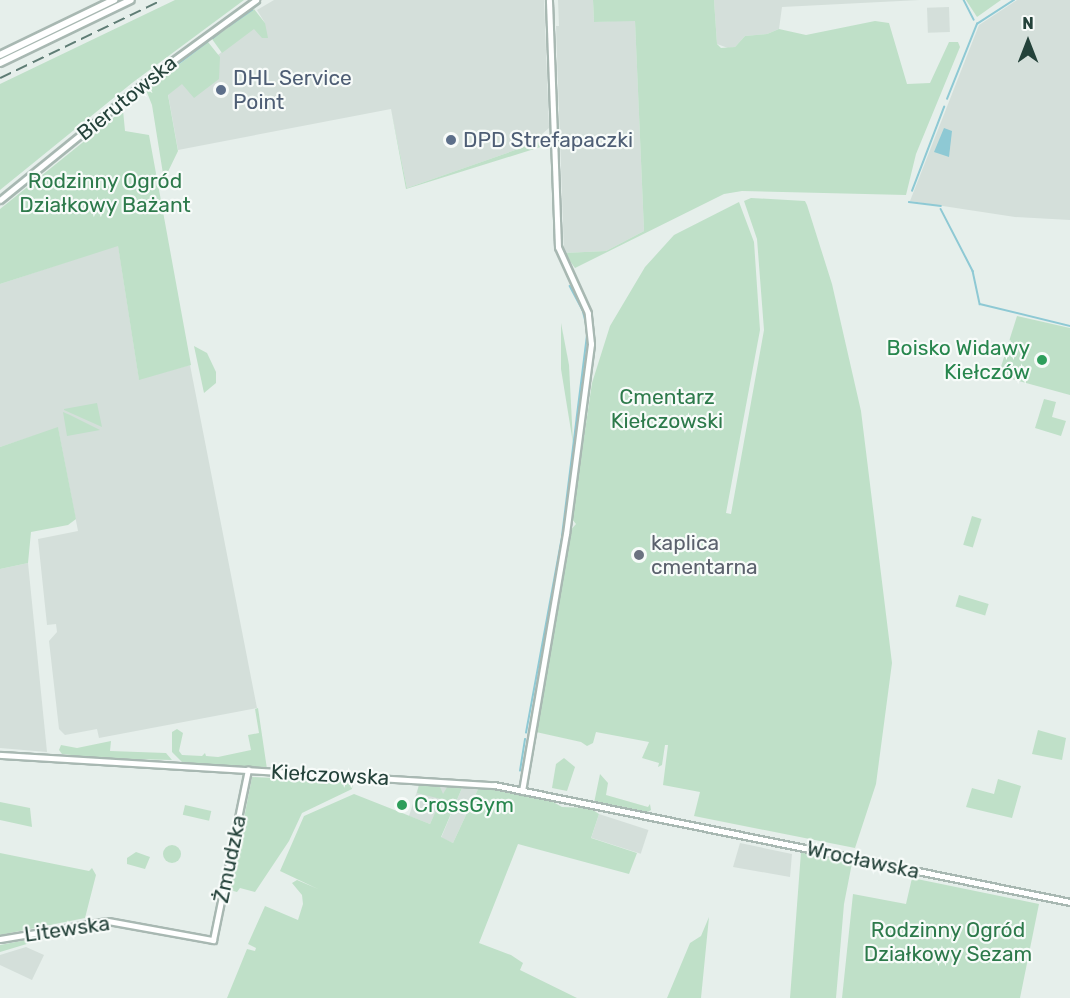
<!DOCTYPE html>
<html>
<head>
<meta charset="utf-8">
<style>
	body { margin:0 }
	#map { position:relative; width:1070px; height:998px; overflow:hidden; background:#e6efeb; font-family:Rubik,sans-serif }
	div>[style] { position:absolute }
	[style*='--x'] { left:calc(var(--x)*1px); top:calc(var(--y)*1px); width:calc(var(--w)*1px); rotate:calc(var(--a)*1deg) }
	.built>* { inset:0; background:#d4dfda; transform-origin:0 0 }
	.green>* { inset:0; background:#bfe0c8; transform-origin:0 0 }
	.round { border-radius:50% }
	.water>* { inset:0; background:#8ec9d4 }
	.stream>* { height:1.5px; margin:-0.75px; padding:0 0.75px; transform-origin:0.75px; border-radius:0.75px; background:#8ec9d4 }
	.roads { filter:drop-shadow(2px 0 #a8b8b2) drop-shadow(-2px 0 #a8b8b2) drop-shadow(0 2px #a8b8b2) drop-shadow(0 -2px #a8b8b2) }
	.tertiary>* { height:5px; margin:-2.5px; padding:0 2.5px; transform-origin:2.5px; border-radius:2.5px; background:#fff }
	.secondary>* { height:6px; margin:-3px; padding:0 3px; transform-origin:3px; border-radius:3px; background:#fff }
	.rail>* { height:1.5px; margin-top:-0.75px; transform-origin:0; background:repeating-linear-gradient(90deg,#5f7d75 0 12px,transparent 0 18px) }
	.dots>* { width:16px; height:16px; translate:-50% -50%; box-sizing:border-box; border:3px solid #f7fbf9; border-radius:50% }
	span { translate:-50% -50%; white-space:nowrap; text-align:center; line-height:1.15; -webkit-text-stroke:4.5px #f7fbf9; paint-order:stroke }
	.service-label { font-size:21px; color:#4e5e75 }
	.left { translate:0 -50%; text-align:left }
	.street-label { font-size:21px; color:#24423a }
	.park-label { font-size:21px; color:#2d7a4b }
	.leisure-label { font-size:21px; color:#27864d }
	.right { translate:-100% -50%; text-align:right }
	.worship-label { font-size:21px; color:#5b616d }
	.north { position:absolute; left:998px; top:12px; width:60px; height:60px; -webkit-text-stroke:4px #f7fbf9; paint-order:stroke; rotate:0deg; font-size:16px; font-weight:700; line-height:24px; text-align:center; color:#24423a }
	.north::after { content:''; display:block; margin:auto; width:21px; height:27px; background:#24423a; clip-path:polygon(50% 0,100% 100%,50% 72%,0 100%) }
</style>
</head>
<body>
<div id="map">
	<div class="built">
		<div style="clip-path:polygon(274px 0,544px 0,549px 128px,542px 134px,544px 140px,407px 188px,391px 109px,178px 150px,168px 94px,260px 22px,265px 23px,257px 10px)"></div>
		<div style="clip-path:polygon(558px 0,593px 0,594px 22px,635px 20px,644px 231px,606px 251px,564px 253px,556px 26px,559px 26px)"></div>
		<div style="clip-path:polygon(714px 0,920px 0,782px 7px,779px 29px,767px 34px,745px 36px,735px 47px,728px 48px,717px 44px)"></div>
		<div style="clip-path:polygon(1017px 0,1070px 0,1070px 220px,1015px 217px,910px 201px,979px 25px)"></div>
		<div style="left:949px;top:7px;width:25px;height:22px;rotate:88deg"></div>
		<div style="clip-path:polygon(118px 245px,139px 379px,190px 365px,257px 708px,99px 738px,97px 729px,65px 735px,59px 729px,49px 641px,57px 632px,56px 624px,47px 625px,38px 539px,78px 531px,58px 428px,0 447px,0 284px)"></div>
		<div style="clip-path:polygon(28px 563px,47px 752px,0 748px,0 569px)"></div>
		<div style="clip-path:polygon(419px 785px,447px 787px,430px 824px,409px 816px)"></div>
		<div style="clip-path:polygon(462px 788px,478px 789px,453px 843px,441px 838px)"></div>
		<div style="left:599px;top:814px;width:52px;height:25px;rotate:18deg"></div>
		<div style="clip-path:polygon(740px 843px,792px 854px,790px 877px,733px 867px)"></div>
		<div style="clip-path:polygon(26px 947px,44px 955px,32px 980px,0 965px,0 955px)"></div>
	</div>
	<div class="green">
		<div style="clip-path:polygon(175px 0,244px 0,132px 83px,0 190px,0 84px)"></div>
		<div style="clip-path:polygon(593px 0,714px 0,717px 44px,721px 48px,735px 47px,745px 36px,767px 34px,779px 29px,806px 35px,875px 21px,889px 23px,907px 84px,930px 83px,949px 42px,958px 42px,960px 47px,916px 154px,906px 195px,742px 191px,724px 194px,575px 268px,564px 253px,606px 251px,644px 231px,635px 21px,594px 22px)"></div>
		<div style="clip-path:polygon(966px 0,1001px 0,977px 17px)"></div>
		<div style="clip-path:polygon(254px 9px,265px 23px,268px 38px,262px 38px,254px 29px,222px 53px,212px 39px)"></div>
		<div style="clip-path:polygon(208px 42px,220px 57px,219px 79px,194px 98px,182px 84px,168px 95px,178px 151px,164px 180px,152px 105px,146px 90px)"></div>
		<div style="clip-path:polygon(391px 109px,407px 188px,544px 140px,550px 144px,406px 189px)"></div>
		<div style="clip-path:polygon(123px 110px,125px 131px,149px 135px,191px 365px,139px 380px,118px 246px,0 284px,0 209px)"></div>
		<div style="clip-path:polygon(751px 198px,805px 201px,807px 205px,832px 284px,861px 411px,892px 663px,876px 784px,855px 848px,694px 816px,700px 792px,663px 785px,668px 745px,665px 745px,662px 765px,658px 767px,659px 763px,642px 758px,649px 742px,596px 732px,593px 743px,587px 746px,581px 742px,536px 732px,536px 735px,532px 730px,569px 532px,576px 524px,572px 519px,592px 383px,610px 326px,645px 267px,674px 235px,739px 202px,754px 242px,760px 330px,726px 513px,731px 514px,764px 330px,757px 239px,744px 201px)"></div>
		<div style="clip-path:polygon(1017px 316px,1070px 328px,1070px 395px,1004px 377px,1000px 370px)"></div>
		<div style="clip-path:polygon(561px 323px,569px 365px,573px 443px,561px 369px)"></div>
		<div style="clip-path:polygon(194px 346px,207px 353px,216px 372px,216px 383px,204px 393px)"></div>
		<div style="clip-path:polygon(1044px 399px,1056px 402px,1052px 417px,1066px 421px,1061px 436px,1035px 428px)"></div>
		<div style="clip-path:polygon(97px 403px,102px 427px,64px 410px,64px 409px)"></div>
		<div style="clip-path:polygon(63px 412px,70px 415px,100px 430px,67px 436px)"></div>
		<div style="clip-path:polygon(58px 427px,76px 519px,68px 525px,31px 532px,28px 563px,0 569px,0 447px)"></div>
		<div style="left:972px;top:516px;width:10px;height:30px;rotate:17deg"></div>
		<div style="left:959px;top:595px;width:31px;height:12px;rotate:17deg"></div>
		<div style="clip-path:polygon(258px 708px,267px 769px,182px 762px,172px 752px,172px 732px,177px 729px,183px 733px,179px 751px,182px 755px,202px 756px,205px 753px,206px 756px,218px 757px,251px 750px,248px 735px,259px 733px,255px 709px)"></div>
		<div style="clip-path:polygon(1038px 730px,1066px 738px,1062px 760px,1032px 754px)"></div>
		<div style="clip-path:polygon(111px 741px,110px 751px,166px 753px,172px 760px,97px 758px,62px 754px,59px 750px,61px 745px,77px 748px)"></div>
		<div style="clip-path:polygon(564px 758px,575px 767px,567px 791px,552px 788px,556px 764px)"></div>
		<div style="clip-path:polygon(600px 774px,608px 783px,606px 795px,648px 807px,650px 804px,651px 810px,646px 813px,594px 803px)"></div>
		<div style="clip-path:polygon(252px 777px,353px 782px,352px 789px,302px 813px,289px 841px,255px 892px,240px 888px,237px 892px,230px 890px)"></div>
		<div style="clip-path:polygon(998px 779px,1021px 786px,1012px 818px,966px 807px,972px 788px,994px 794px)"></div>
		<div style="clip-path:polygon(419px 785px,440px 787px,443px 794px,447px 787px,462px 788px,441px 837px,453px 843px,478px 789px,500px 789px,546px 798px,562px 807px,590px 808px,599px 814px,591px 838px,637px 853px,629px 874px,518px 844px,479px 943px,511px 955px,523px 963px,520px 970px,577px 998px,227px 998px,247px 949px,255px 951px,256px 948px,248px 944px,265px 906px,298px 920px,303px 904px,302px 895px,292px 883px,297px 880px,318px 889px,280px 871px,304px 816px,354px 794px,430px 824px,441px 799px,417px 793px)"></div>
		<div style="clip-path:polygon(0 802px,30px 808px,32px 827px,0 820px)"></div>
		<div style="left:185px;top:805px;width:27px;height:10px;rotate:13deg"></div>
		<div class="round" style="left:163px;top:845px;width:18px;height:18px"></div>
		<div style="clip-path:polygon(136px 852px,150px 857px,145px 869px,127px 864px,127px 858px)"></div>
		<div style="clip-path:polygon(801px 852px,852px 863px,844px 904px,836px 998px,790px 998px)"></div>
		<div style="clip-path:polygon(0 853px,89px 871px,92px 868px,96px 875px,85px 918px,0 935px)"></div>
		<div style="clip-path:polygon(912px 878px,1039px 904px,1020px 998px,842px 998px,853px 894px,906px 904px)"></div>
		<div style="clip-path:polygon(709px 917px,701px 998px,667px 998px,690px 943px,701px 936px)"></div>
		<div style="clip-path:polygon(52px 935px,50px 937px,0 952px,0 945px)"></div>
	</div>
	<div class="water">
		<div style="clip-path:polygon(944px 128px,952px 131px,949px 157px,934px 152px)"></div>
	</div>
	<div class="stream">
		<div style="--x:964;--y:0;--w:22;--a:63"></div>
		<div style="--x:229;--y:26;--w:28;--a:-35"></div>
		<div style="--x:213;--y:38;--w:14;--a:-39"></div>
		<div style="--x:146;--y:88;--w:76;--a:-37"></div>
		<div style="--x:947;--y:99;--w:81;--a:-68.2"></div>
		<div style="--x:977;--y:24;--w:44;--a:-33"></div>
		<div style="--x:912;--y:191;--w:90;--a:-69.1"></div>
		<div style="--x:909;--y:202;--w:32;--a:7"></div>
		<div style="--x:941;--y:209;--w:70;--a:62.7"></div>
		<div style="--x:973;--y:271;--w:34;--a:78"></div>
		<div style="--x:980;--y:304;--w:93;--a:13.7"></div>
		<div style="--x:570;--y:286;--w:27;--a:62"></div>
		<div style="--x:583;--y:310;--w:16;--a:76"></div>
		<div style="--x:526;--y:733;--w:200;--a:-79.6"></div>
		<div style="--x:562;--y:536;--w:204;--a:-82.9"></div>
		<div style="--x:520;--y:771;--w:32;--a:-81"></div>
	</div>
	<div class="roads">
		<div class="tertiary">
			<div style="--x:0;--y:200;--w:206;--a:-39.1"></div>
			<div style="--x:160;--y:70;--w:119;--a:-36.1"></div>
			<div style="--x:0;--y:755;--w:495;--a:3.5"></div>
			<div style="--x:494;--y:785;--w:588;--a:11.48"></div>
			<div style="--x:522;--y:791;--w:261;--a:-80.3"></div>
			<div style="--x:566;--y:534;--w:192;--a:-82.5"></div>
			<div style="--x:591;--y:344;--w:31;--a:-96"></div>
			<div style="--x:588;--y:313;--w:72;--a:-114.4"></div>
			<div style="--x:558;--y:247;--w:247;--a:-92.1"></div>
			<div style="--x:0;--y:939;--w:109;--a:-9.5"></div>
			<div style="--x:108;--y:921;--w:107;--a:10.3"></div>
			<div style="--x:213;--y:940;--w:174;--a:-78.4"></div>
		</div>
		<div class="secondary">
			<div style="--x:0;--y:55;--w:127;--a:-25.8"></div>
			<div style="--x:0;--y:63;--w:145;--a:-25.7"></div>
		</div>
	</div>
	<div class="rail">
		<div style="--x:0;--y:78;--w:180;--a:-25.7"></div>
	</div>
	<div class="dots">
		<div style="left:221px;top:90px;background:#5c6f8a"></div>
		<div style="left:451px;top:140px;background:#5c6f8a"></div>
		<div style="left:1042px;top:360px;background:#2e9e5b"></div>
		<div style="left:639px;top:555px;background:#6b7280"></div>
		<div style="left:402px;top:805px;background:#2e9e5b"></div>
	</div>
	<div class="service-label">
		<span class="left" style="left:233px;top:90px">DHL Service<br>Point</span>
		<span class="left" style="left:463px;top:140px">DPD Strefapaczki</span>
	</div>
	<div class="street-label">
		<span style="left:127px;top:98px;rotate:-39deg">Bierutowska</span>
		<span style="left:330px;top:775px;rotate:3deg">Kiełczowska</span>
		<span style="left:230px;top:859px;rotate:-78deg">Żmudzka</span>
		<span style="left:863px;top:860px;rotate:12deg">Wrocławska</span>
		<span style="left:67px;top:929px;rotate:-8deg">Litewska</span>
	</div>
	<div class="park-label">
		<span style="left:105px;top:193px">Rodzinny Ogród<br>Działkowy Bażant</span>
		<span style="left:667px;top:409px">Cmentarz<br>Kiełczowski</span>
		<span style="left:948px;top:942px">Rodzinny Ogród<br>Działkowy Sezam</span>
	</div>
	<div class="leisure-label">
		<span class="right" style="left:1030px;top:360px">Boisko Widawy<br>Kiełczów</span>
		<span class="left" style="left:414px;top:805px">CrossGym</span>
	</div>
	<div class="worship-label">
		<span class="left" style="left:651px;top:555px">kaplica<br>cmentarna</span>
	</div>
	<div class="north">N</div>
</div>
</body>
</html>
